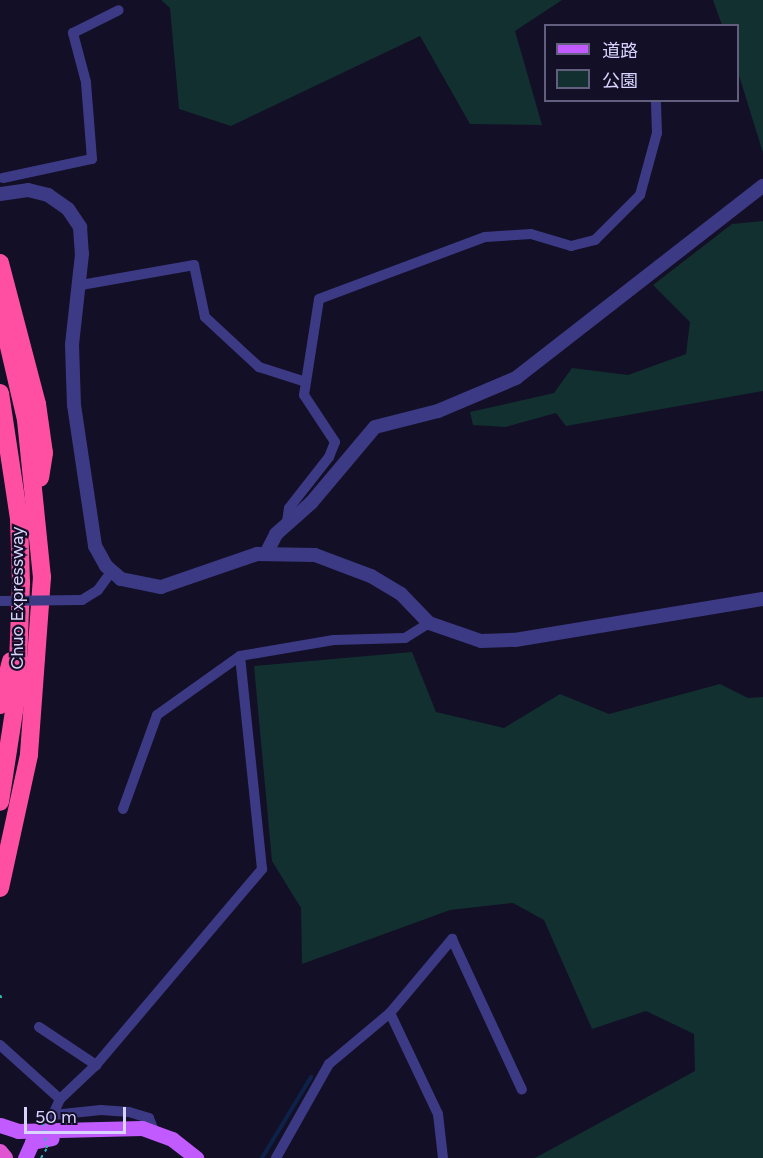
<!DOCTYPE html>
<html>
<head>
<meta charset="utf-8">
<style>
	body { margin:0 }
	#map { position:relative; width:763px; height:1158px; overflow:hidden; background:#130f26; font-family:Figtree,"Noto Sans JP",sans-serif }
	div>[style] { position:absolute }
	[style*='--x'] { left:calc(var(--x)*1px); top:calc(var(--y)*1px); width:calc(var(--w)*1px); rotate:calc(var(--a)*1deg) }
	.green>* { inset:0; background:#12302f }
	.stream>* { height:4px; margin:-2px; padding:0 2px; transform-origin:2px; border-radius:2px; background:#0c2248 }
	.path>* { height:2px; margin-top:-1px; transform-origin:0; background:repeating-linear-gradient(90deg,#2fb8b0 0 3px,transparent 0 7.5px) }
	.minor>* { height:10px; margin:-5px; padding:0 5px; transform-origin:5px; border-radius:5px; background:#3d3a85 }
	.tertiary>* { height:14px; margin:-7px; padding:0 7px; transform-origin:7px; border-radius:7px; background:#3d3a85 }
	.primary>* { height:15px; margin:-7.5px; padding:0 7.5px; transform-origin:7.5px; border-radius:7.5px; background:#c25bff }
	.trunk>* { height:16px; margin:-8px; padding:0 8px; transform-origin:8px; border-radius:8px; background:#e055d1 }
	.motorway>* { height:18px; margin:-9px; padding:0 9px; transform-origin:9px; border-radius:9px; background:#ff4fa3 }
	.path-bridge>* { height:2px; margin-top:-1px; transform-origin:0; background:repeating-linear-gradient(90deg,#2fb8b0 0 3px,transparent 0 7.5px) }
	.minor-bridge>* { height:10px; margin:-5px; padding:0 5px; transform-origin:5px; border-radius:5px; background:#3d3a85 }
	span { translate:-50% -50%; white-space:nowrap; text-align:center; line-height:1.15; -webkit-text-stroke:4.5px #130f26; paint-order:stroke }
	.street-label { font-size:18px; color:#d9d4ff }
	.legend { position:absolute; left:544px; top:24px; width:195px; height:78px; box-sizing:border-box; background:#130f26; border:2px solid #625e7d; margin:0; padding:8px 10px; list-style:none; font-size:18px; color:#d9d4ff }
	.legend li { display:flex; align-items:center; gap:12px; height:30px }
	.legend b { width:30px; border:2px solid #625e7d }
	.scale { position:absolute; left:24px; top:1107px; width:102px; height:27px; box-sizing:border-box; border:3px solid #d9d4ff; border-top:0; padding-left:8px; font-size:18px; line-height:21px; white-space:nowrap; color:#d9d4ff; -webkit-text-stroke:4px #130f26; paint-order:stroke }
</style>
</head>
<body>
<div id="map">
	<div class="green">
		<div style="clip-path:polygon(161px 0,562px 0,515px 31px,542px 125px,470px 124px,420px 36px,231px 126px,179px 109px,170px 8px)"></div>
		<div style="clip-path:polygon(713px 0,763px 0,763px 153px,738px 72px,738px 26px,722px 25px)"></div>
		<div style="clip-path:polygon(763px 221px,763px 391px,566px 426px,556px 413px,505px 427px,473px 425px,470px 412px,554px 393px,572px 368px,628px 375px,686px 354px,690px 322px,653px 285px,732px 224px)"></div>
		<div style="clip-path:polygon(412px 652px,436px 712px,504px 728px,560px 694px,609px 714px,720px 684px,748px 698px,763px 697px,763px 1158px,535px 1158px,695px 1071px,694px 1034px,646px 1011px,592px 1029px,544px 920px,513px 903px,450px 910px,302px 964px,301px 908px,272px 861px,254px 666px)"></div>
	</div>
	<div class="stream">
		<div style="--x:262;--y:1158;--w:95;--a:-58.8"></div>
	</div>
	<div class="path">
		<div style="--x:0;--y:995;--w:7;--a:63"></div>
	</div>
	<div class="minor">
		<div style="--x:3;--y:178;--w:91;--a:-12.1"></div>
		<div style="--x:92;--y:159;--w:77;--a:-94.5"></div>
		<div style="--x:86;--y:82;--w:51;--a:-104.9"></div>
		<div style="--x:73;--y:33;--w:51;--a:-26.6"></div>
		<div style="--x:81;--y:285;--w:115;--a:-10"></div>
		<div style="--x:194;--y:265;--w:53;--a:78.1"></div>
		<div style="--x:205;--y:317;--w:74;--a:42.8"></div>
		<div style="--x:259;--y:367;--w:46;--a:17.7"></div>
		<div style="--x:287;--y:522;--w:14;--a:-82"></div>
		<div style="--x:289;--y:508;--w:65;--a:-51.9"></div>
		<div style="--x:329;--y:457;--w:16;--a:-68"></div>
		<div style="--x:335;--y:442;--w:56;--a:-123.4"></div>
		<div style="--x:304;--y:395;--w:97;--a:-81.1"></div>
		<div style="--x:319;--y:299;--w:177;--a:-20.5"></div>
		<div style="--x:485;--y:237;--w:46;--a:-3.7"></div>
		<div style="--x:531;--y:234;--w:42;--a:16.7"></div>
		<div style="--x:571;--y:246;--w:25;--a:-14"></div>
		<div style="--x:595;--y:240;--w:64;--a:-45"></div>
		<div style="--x:640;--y:195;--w:64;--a:-74.7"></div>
		<div style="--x:657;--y:133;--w:33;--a:-92"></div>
		<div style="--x:82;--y:600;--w:19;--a:-32"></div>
		<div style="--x:98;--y:590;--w:24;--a:-54"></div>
		<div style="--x:123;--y:809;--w:100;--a:-70.1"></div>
		<div style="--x:157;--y:715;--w:102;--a:-35.4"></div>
		<div style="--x:240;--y:656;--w:95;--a:-9.7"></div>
		<div style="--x:334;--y:640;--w:71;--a:-1.6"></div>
		<div style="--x:405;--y:638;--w:28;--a:-32"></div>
		<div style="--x:390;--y:1013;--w:97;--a:-50"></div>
		<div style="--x:452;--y:939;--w:166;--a:65.1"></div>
		<div style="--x:39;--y:1027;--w:69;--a:33.7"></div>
		<div style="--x:96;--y:1065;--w:50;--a:136.6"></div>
		<div style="--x:60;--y:1099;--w:17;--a:114"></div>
		<div style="--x:53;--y:1115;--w:48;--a:-5.9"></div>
		<div style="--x:101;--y:1110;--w:28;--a:4"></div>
		<div style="--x:129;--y:1112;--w:21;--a:17"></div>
		<div style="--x:149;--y:1118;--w:14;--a:69"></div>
		<div style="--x:0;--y:1045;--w:81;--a:42"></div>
		<div style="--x:96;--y:1065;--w:257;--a:-49.7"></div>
		<div style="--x:262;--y:869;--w:214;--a:-95.9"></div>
		<div style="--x:276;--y:1158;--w:108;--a:-60.6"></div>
		<div style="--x:329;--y:1064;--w:80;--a:-39.9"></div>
		<div style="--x:390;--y:1013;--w:112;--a:64.6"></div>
		<div style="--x:438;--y:1114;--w:44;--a:83.5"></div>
	</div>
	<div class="tertiary">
		<div style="--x:0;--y:194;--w:28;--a:-8"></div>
		<div style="--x:28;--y:190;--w:21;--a:14"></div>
		<div style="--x:48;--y:195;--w:24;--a:35"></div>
		<div style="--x:68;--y:209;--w:22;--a:56"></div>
		<div style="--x:80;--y:227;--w:27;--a:86"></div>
		<div style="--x:82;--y:254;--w:92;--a:96.3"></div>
		<div style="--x:72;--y:345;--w:60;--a:88.1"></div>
		<div style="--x:74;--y:405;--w:143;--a:81.5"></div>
		<div style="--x:95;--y:546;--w:23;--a:61"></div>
		<div style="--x:106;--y:566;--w:20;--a:41"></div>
		<div style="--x:121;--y:579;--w:41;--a:11.3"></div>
		<div style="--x:161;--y:587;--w:102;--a:-19"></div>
		<div style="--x:257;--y:554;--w:58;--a:1"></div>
		<div style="--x:315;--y:555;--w:60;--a:20.6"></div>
		<div style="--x:371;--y:576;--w:35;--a:31"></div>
		<div style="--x:401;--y:594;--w:40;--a:46"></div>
		<div style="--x:429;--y:623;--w:55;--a:19.1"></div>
		<div style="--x:481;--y:641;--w:34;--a:-2"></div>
		<div style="--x:515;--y:640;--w:251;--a:-9.4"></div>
		<div style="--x:267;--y:552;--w:20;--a:-63"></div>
		<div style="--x:276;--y:534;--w:47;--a:-41.5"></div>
		<div style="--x:311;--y:503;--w:99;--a:-49.9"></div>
		<div style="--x:375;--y:427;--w:65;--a:-14.3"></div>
		<div style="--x:438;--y:411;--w:85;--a:-22.9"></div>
		<div style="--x:516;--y:378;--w:313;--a:-37.9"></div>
	</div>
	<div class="primary">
		<div style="--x:0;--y:1125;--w:19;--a:18"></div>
		<div style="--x:18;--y:1131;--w:124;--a:-1.4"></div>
		<div style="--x:142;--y:1128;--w:32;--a:20"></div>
		<div style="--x:172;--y:1139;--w:31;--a:38"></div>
		<div style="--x:25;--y:1158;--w:17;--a:-66"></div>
		<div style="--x:32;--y:1142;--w:20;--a:-11"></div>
	</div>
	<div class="trunk">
		<div style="--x:0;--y:1152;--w:8;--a:50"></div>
	</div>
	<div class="motorway">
		<div style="--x:0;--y:263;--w:146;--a:75.3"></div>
		<div style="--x:37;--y:404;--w:49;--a:81.9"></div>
		<div style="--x:44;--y:453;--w:25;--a:99"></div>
		<div style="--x:0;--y:308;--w:115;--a:76.9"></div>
		<div style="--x:26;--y:420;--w:158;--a:84.2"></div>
		<div style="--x:42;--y:577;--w:178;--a:94.2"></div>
		<div style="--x:29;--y:755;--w:136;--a:102.3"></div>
		<div style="--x:0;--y:393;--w:127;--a:81.4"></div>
		<div style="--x:19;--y:519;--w:64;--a:88.2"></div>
		<div style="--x:21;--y:583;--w:109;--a:92.1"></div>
		<div style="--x:17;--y:692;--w:111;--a:98.8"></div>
		<div style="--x:0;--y:705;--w:45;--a:-76"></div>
	</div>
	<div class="path-bridge">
		<div style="--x:41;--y:1158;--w:12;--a:-59"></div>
		<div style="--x:47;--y:1148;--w:31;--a:-99"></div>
	</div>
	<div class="minor-bridge">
		<div style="--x:0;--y:601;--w:82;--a:-0.7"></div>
	</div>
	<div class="street-label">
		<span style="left:17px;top:598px;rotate:-90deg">Chuo Expressway</span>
	</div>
	<ul class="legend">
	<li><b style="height:8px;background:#c25bff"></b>道路</li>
	<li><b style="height:16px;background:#12302f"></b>公園</li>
	</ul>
	<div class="scale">50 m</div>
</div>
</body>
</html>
